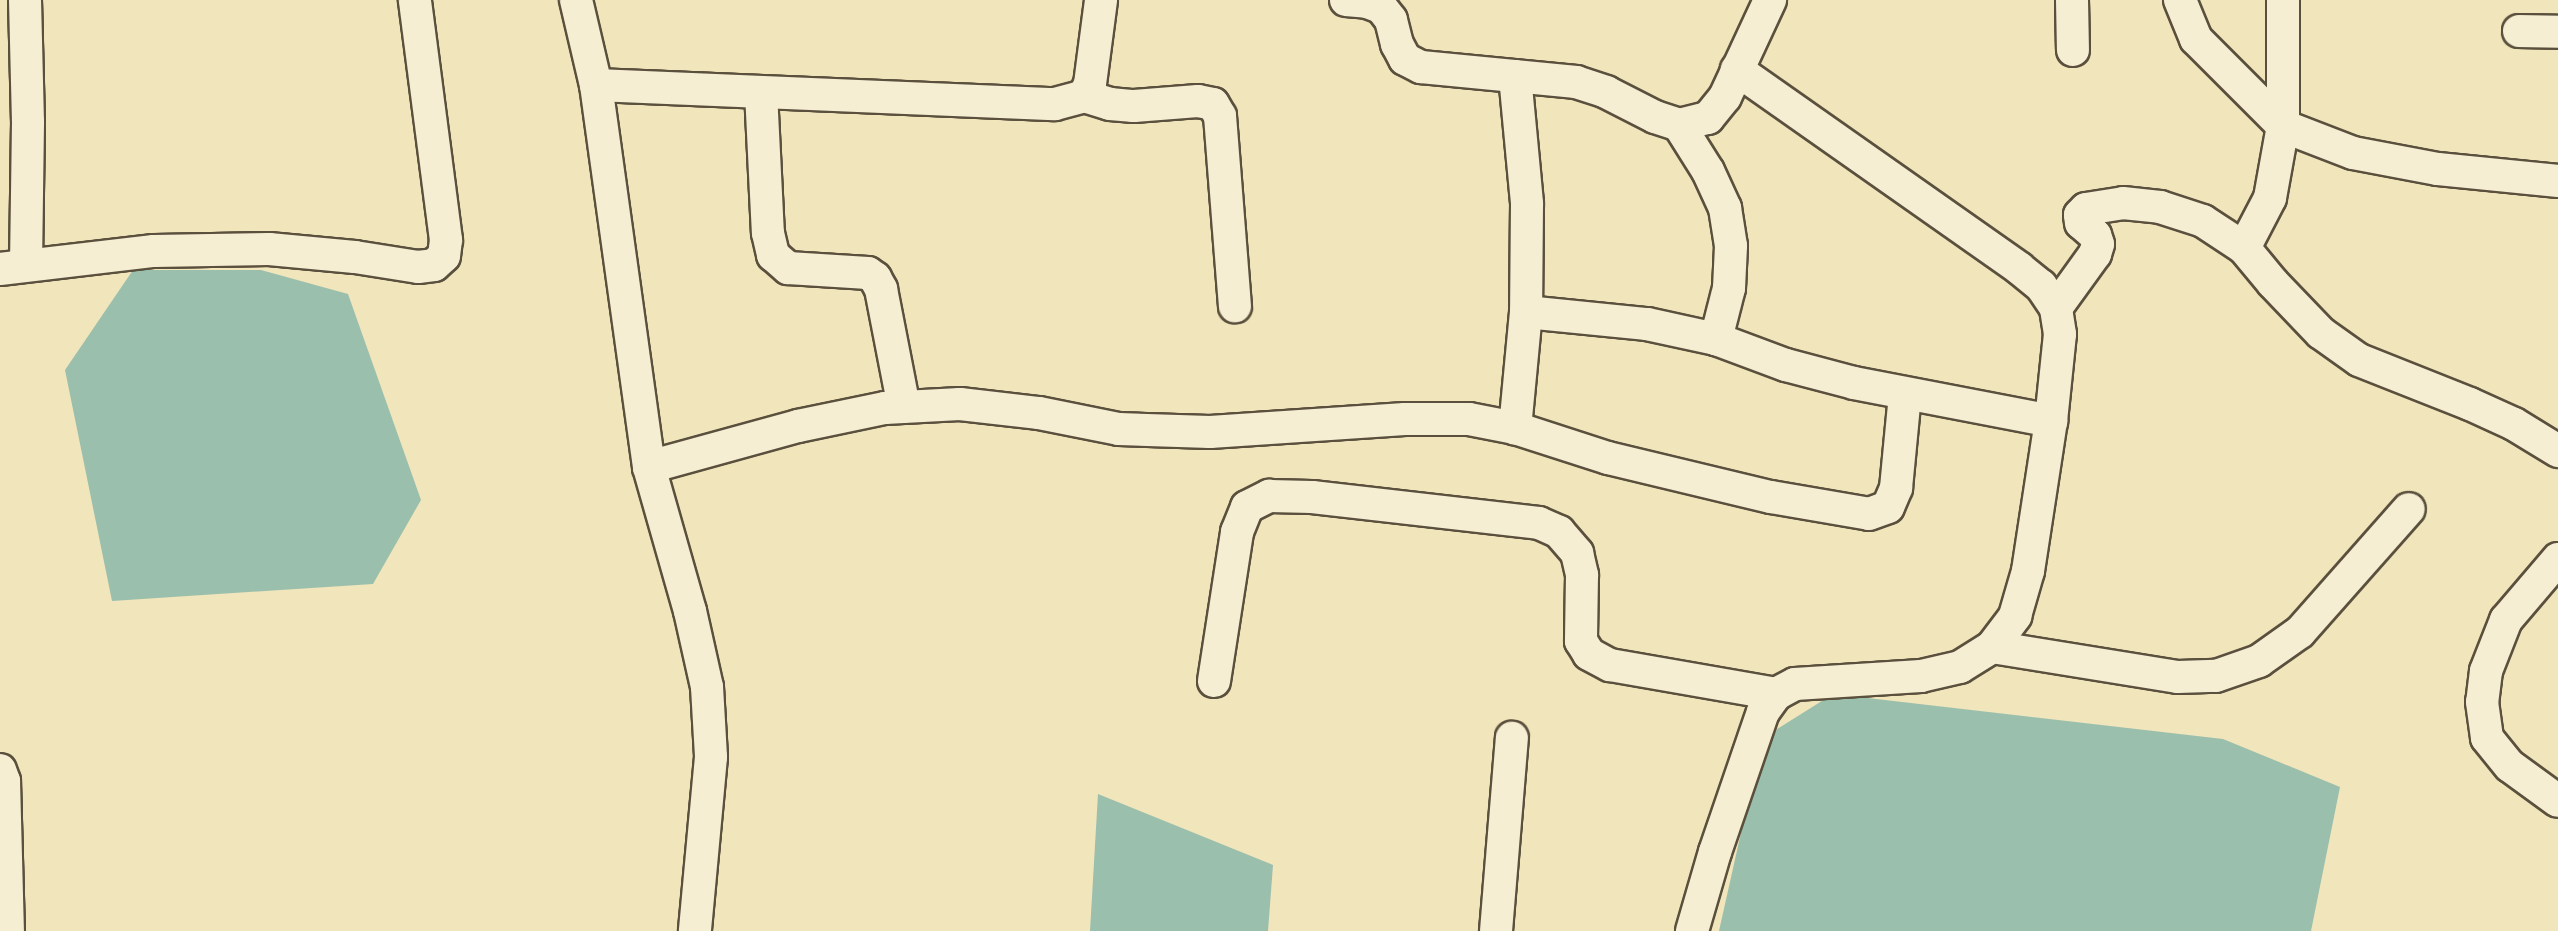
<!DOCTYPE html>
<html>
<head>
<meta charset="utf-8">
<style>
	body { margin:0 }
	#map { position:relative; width:2558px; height:931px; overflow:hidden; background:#f1e5bb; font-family:"IM FELL French Canon",serif }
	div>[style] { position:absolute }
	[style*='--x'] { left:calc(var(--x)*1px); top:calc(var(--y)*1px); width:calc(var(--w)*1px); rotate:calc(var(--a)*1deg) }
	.water>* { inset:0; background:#9bbfad }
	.roads { filter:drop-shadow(2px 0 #5a503d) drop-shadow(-2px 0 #5a503d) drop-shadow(0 2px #5a503d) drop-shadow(0 -2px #5a503d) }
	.minor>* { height:32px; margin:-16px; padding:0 16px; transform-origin:16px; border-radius:16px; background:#f6eed3 }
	span { translate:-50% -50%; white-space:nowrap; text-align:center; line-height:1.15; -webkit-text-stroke:5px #f6eed3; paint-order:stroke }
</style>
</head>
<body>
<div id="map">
	<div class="water">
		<div style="clip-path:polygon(133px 270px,261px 270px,348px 294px,421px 500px,373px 584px,112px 601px,65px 370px)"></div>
		<div style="clip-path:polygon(1833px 694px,2223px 739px,2340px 787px,2311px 931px,1719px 931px,1753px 779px,1777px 729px)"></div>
		<div style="clip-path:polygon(1098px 794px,1273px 865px,1268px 931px,1090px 931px)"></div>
	</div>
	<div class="roads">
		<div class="minor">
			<div style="--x:25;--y:0;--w:122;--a:88.6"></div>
			<div style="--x:28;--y:122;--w:143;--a:90.8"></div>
			<div style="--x:576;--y:0;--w:87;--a:76.8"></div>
			<div style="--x:596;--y:85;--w:386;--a:82.1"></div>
			<div style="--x:649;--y:467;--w:150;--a:74.1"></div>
			<div style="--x:690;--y:611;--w:78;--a:77.4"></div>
			<div style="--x:707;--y:687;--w:70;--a:86.7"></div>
			<div style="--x:711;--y:757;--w:175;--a:95.3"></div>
			<div style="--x:1346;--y:0;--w:21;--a:5"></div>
			<div style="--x:1367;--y:2;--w:15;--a:20"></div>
			<div style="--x:1381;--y:7;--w:16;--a:52"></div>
			<div style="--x:1391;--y:20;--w:25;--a:76"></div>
			<div style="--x:1397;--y:44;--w:17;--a:62"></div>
			<div style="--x:1405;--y:59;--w:18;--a:27"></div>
			<div style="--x:1421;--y:67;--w:156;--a:5.5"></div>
			<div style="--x:1576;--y:82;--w:32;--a:18"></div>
			<div style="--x:1606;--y:92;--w:55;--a:27"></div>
			<div style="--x:1655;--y:117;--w:25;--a:18"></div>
			<div style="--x:1679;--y:125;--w:30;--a:-14"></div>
			<div style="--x:1708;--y:118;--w:27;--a:-51"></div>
			<div style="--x:1725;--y:97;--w:107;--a:-65.1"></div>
			<div style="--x:2072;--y:0;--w:50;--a:88.9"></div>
			<div style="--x:2180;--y:0;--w:42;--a:67.7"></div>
			<div style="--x:2196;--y:39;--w:123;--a:45"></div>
			<div style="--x:2283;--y:126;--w:75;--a:21.1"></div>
			<div style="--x:2353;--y:153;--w:86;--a:10.7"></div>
			<div style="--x:2438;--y:169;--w:121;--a:5.7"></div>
			<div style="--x:2519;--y:31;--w:39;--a:1"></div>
			<div style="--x:1515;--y:76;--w:129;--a:84.6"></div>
			<div style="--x:1527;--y:204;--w:108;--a:90.5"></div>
			<div style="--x:1526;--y:312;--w:117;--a:95.4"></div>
			<div style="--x:596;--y:85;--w:459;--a:2.4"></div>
			<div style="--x:1055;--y:104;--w:30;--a:-15"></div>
			<div style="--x:1084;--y:96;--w:13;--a:-63"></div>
			<div style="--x:1090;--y:84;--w:85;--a:-82.5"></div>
			<div style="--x:761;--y:92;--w:141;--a:87.2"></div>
			<div style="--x:768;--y:233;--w:23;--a:77"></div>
			<div style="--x:773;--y:255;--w:20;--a:41"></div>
			<div style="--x:788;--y:268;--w:80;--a:3.6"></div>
			<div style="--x:868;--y:273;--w:9;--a:36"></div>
			<div style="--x:875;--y:278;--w:13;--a:61"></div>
			<div style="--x:881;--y:289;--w:120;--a:79"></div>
			<div style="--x:1084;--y:96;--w:27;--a:17"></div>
			<div style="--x:1110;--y:104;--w:24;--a:5"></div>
			<div style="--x:1134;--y:106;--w:64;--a:-4.5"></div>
			<div style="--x:1198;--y:101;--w:15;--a:11"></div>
			<div style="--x:1213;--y:104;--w:14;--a:60"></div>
			<div style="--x:1220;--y:116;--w:191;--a:85.5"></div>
			<div style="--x:1679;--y:125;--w:54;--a:57.8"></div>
			<div style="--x:1708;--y:171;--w:41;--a:65.3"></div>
			<div style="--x:1725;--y:208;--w:38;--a:81"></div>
			<div style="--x:1731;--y:246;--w:42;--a:92.7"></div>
			<div style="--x:1729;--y:288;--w:53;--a:104.3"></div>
			<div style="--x:2244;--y:248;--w:56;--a:-62.5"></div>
			<div style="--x:2270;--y:198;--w:73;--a:-79.8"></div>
			<div style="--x:2283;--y:126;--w:126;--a:-90"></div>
			<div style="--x:0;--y:269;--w:155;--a:-6.7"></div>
			<div style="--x:154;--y:251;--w:115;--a:-1"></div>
			<div style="--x:269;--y:249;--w:86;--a:5.3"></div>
			<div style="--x:355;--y:257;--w:64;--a:9"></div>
			<div style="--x:418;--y:267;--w:16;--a:-7"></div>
			<div style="--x:434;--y:265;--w:13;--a:-42"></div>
			<div style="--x:444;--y:256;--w:16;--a:-83"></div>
			<div style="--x:446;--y:240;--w:242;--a:-97.4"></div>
			<div style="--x:2056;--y:308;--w:67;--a:-54.2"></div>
			<div style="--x:2095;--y:254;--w:10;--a:-73"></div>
			<div style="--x:2098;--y:244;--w:9;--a:-108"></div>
			<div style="--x:2095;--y:235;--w:18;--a:-139"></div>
			<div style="--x:2081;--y:223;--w:8;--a:-97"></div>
			<div style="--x:2080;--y:215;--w:8;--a:-45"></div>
			<div style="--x:2086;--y:209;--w:37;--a:-9"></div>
			<div style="--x:2123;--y:203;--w:37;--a:6"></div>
			<div style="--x:2160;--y:207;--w:45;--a:18"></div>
			<div style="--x:2203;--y:221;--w:49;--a:33.4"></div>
			<div style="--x:2244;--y:248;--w:45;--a:50.4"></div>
			<div style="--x:2273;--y:283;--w:69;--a:46.2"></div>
			<div style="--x:2321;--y:333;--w:47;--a:35.4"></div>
			<div style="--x:2359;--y:360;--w:119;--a:21.6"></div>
			<div style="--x:2470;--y:404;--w:48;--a:24.4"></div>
			<div style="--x:2514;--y:424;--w:52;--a:31.5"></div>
			<div style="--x:1526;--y:312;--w:122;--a:5.7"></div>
			<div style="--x:1647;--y:324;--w:71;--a:12.3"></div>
			<div style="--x:1716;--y:339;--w:75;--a:20.4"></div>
			<div style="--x:1786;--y:365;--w:70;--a:14.8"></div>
			<div style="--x:1854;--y:383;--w:201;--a:10.9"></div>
			<div style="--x:649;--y:467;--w:155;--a:-15.4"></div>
			<div style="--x:798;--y:426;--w:89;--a:-11.7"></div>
			<div style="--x:885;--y:408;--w:75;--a:-3.1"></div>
			<div style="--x:960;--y:404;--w:80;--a:6.5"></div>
			<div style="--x:1039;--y:413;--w:82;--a:11.3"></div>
			<div style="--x:1119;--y:429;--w:91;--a:1.9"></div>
			<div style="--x:1210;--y:432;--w:195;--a:-3.8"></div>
			<div style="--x:1405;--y:419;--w:64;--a:0"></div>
			<div style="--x:1469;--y:419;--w:47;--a:11.1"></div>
			<div style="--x:1515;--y:428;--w:98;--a:17.9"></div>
			<div style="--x:1608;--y:458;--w:168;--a:13.5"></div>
			<div style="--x:1771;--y:497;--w:99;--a:9.8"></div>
			<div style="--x:1869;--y:514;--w:20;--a:-20"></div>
			<div style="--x:1888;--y:507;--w:21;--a:-67"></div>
			<div style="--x:1896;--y:488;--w:94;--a:-84.5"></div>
			<div style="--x:2558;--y:559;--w:80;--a:130.4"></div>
			<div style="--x:2506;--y:620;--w:55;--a:111.4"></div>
			<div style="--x:2486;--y:671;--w:31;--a:97"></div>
			<div style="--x:2482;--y:702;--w:36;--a:82"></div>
			<div style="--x:2487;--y:738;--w:36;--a:51"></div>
			<div style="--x:2510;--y:766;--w:59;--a:36.1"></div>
			<div style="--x:1992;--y:647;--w:188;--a:9.2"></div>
			<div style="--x:2178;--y:677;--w:38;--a:-2"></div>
			<div style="--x:2216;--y:676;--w:46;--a:-19.2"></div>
			<div style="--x:2259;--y:661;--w:50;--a:-35.3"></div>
			<div style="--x:2300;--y:632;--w:164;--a:-48.5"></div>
			<div style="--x:1214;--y:681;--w:151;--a:-81.2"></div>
			<div style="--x:1237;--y:532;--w:27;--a:-68"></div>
			<div style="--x:1247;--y:507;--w:25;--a:-27"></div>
			<div style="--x:1269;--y:496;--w:43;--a:1.3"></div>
			<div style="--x:1312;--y:497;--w:228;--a:6.5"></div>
			<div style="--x:1539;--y:523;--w:22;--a:24"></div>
			<div style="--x:1559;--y:532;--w:28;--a:49"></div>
			<div style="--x:1577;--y:553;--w:23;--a:77"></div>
			<div style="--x:1582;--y:575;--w:66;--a:90.9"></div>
			<div style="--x:1581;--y:641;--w:15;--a:58"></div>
			<div style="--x:1589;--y:654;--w:24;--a:28"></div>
			<div style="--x:1610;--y:665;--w:169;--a:9.9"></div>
			<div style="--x:0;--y:770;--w:12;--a:70"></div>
			<div style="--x:4;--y:781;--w:150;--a:88.5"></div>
			<div style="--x:1496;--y:931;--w:194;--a:-85.3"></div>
			<div style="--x:1692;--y:931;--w:82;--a:-73.8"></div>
			<div style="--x:1715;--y:852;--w:148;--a:-71.1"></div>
			<div style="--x:1763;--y:712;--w:22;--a:-54"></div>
			<div style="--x:1776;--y:694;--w:21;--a:-28"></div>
			<div style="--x:1795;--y:684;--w:126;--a:-3.6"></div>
			<div style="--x:1921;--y:676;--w:40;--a:-13"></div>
			<div style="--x:1960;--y:667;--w:38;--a:-32"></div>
			<div style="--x:1992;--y:647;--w:39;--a:-53"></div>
			<div style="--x:2015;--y:616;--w:47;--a:-73.9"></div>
			<div style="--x:2028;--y:571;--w:152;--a:-81.3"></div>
			<div style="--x:2051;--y:421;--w:87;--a:-84.1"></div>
			<div style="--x:2060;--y:334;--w:26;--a:-99"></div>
			<div style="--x:2056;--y:308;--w:27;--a:-124"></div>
			<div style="--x:2041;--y:286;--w:28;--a:-141"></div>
			<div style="--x:2019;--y:268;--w:345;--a:-144.9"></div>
		</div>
	</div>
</div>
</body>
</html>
